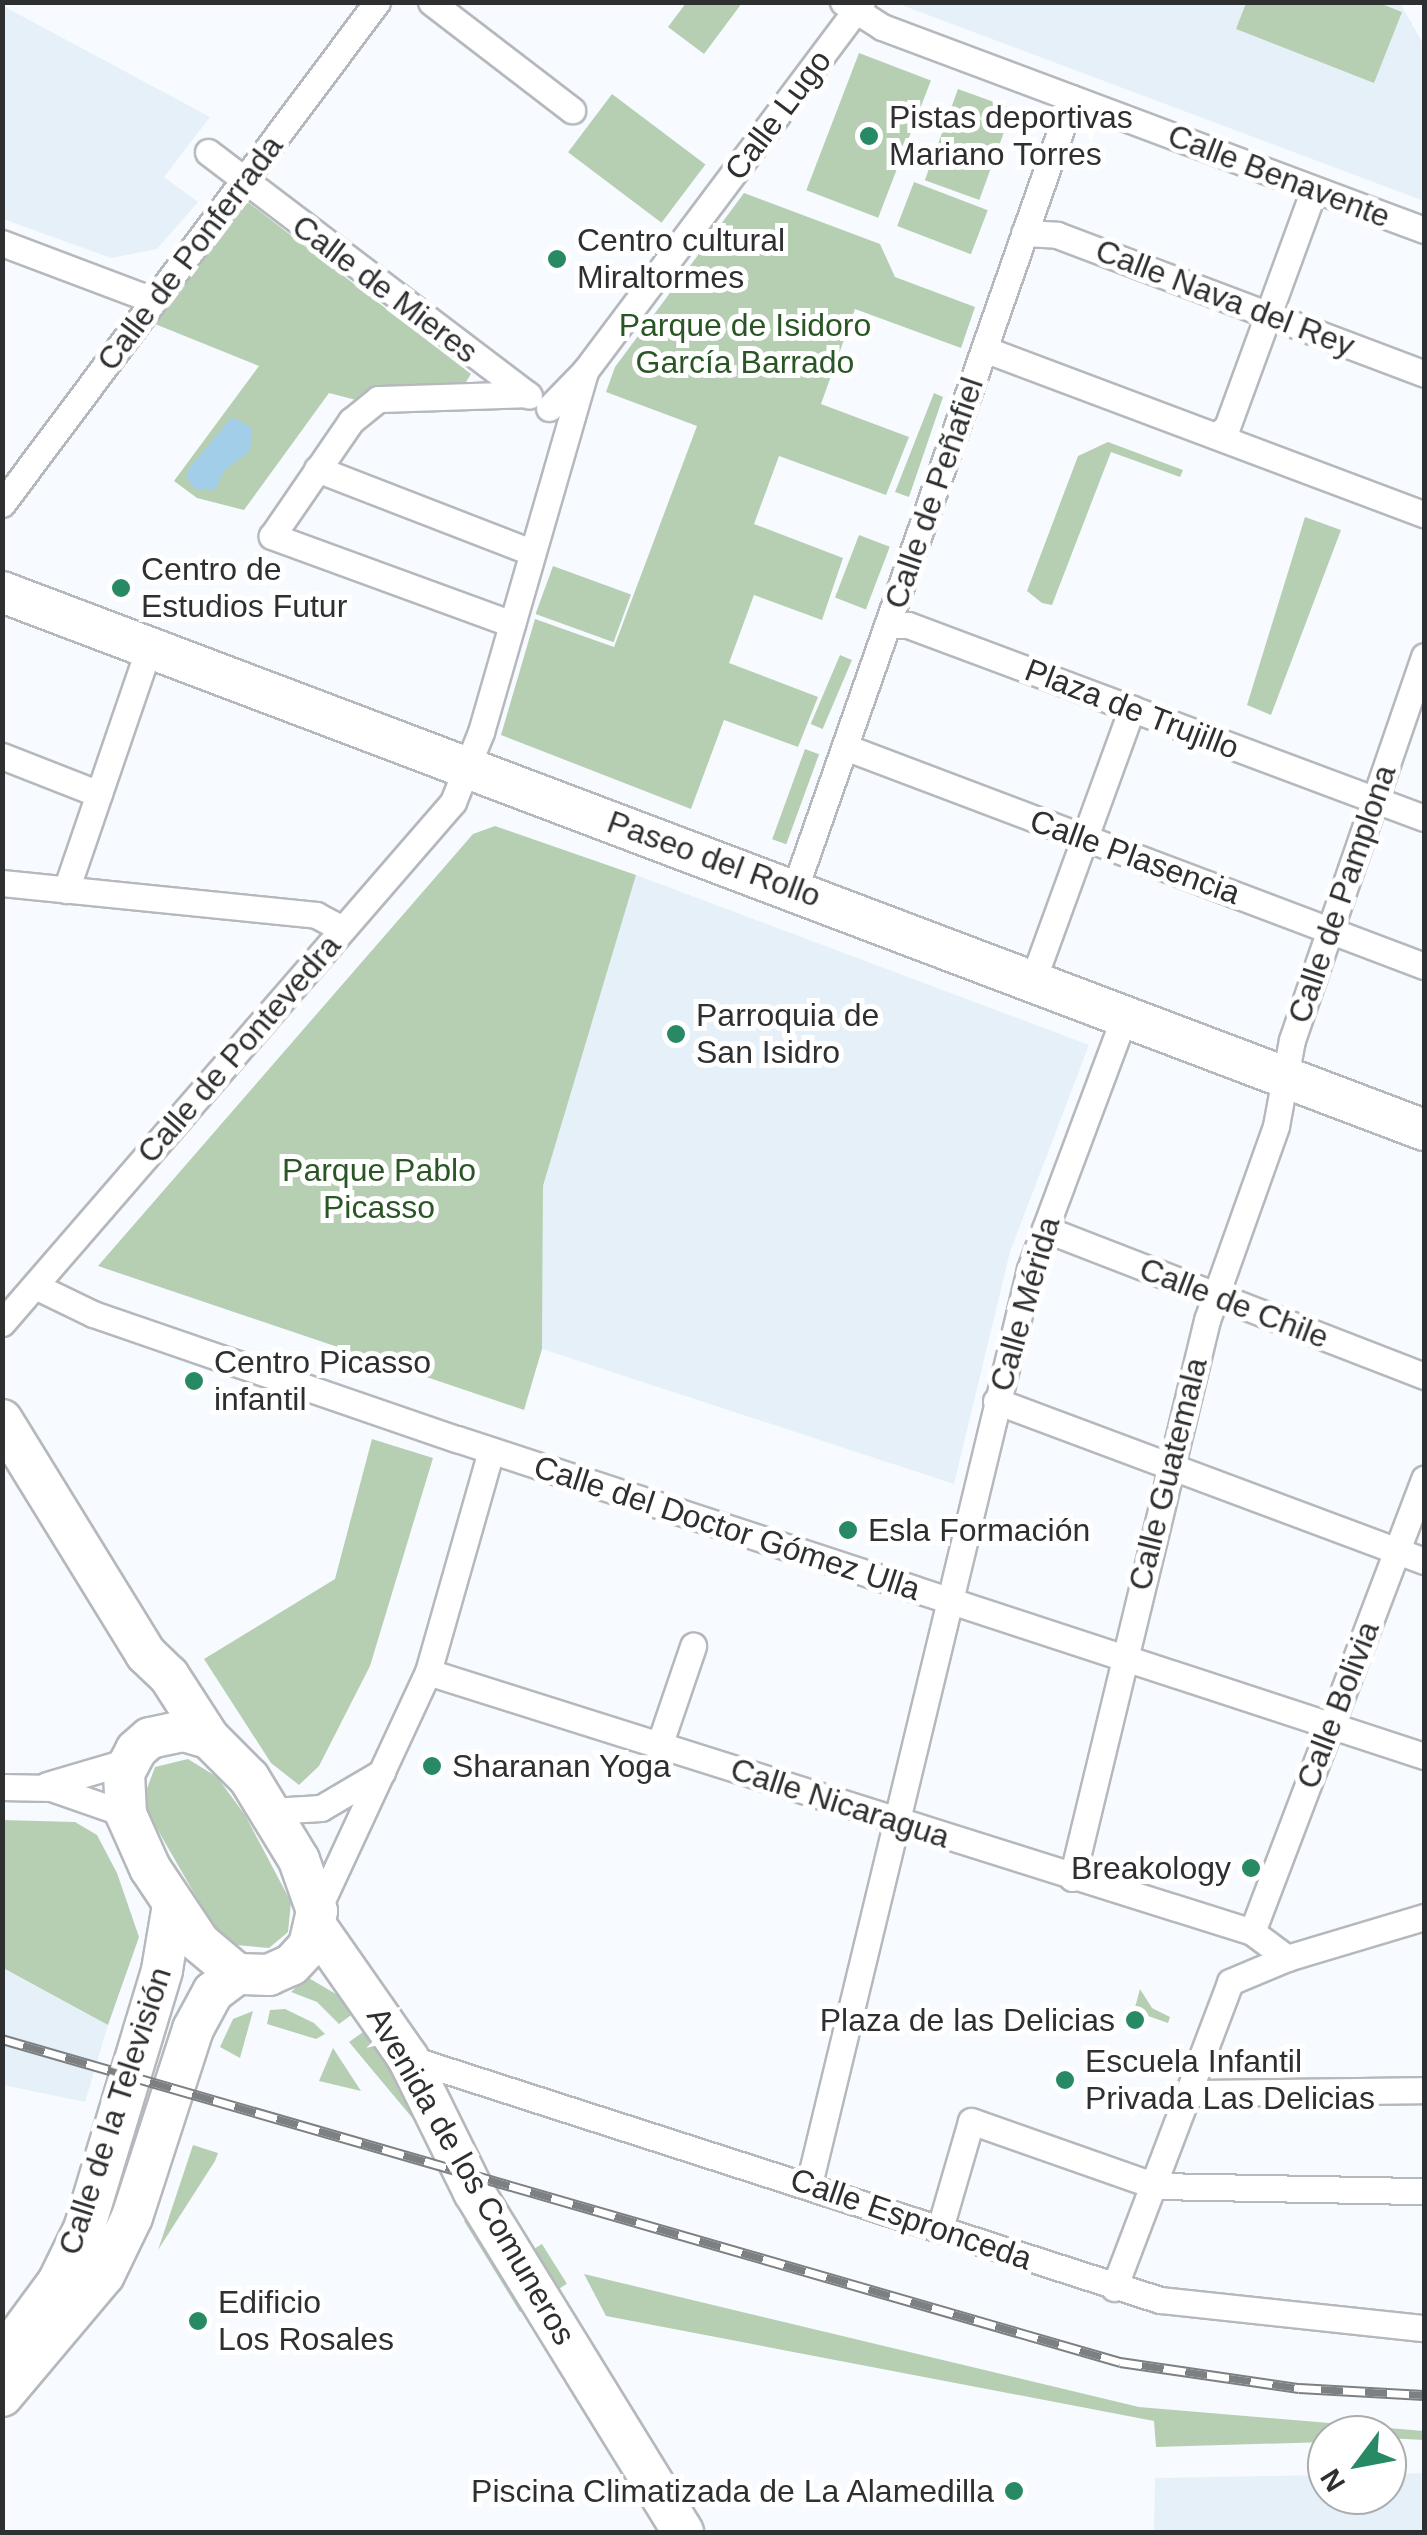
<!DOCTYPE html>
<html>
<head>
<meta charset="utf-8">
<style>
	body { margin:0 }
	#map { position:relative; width:1427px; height:2535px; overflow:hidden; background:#f7fbff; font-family:Arial,sans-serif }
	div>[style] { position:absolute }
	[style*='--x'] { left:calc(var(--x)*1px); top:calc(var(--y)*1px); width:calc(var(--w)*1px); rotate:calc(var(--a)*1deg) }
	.built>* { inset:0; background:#e6f0f9 }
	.green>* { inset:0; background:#b6cfb3; transform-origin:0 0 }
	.water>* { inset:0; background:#a3ceea }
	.roads { filter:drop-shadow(2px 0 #b5b8bc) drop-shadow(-2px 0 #b5b8bc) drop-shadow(0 2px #b5b8bc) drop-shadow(0 -2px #b5b8bc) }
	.minor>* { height:25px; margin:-12.5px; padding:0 12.5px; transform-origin:12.5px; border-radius:12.5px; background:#fff }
	.primary>* { height:40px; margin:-20px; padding:0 20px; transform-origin:20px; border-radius:20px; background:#fff }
	.rail>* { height:11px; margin-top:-5.5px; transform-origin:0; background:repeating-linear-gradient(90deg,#fff 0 22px,#7d8082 0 44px); box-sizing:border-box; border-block:2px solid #7d8082 }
	.dots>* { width:28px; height:28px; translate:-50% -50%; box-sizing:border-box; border:5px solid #fff; border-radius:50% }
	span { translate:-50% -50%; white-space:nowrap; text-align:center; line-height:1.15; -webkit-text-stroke:10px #fff; paint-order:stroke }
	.street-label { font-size:32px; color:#2e2f30 }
	.poi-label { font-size:32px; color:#2e2f30 }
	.left { translate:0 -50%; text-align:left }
	.right { translate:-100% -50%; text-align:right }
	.park-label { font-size:32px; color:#2a5626 }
	.frame { position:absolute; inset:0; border:5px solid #2e2f30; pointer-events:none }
	.north { position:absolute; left:1307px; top:2415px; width:100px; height:100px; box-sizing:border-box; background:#fff; border:2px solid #abacac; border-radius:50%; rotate:238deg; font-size:28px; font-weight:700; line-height:40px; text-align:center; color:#2e2f30 }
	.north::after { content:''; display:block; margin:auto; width:35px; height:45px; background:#278a65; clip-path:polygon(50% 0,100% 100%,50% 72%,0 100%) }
</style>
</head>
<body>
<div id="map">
	<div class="built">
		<div style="clip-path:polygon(896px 3px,1400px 3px,1424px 45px,1424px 201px)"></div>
		<div style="clip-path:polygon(3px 6px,210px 117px,164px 177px,198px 202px,157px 249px,111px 258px,3px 219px)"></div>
		<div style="clip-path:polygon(636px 875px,1089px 1045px,1010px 1252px,954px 1484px,542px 1349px,543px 1186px)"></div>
		<div style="clip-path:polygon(2px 1968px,108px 2025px,85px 2102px,3px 2085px)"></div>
		<div style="clip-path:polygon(1424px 2473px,1424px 2532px,1154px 2532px,1155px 2478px,1327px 2475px,1327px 2495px,1387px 2495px,1387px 2474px)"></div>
	</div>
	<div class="green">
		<div style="clip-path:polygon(686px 3px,686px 2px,742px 3px,704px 54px,668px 27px)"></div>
		<div style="clip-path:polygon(1246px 3px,1379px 3px,1402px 12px,1374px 83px,1236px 29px)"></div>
		<div style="left:859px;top:53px;width:77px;height:147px;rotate:21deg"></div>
		<div style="left:958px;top:89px;width:58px;height:97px;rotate:20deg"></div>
		<div style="left:612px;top:94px;width:117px;height:73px;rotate:37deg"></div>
		<div style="left:914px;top:182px;width:79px;height:47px;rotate:21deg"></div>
		<div style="clip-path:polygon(744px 193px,880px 244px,895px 277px,975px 307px,961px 348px,855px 309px,821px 404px,909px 437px,886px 495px,779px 456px,754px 524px,843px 558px,822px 620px,754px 595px,729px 663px,818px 697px,798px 747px,724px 720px,691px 809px,501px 735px,535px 619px,614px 647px,697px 426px,606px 392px,615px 367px)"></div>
		<div style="clip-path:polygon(249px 203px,471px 374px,461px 390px,366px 391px,356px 400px,329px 393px,244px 510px,197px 498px,174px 481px,259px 366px,150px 322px,239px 205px)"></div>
		<div style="clip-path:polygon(934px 393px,943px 397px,909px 497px,895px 492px)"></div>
		<div style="clip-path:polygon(1108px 442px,1183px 470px,1180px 477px,1111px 452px,1052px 605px,1042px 603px,1027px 591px,1078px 456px)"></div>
		<div style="clip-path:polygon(1305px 517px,1341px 530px,1271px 715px,1247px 705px)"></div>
		<div style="left:859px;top:535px;width:33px;height:67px;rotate:21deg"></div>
		<div style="left:553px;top:566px;width:83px;height:51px;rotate:20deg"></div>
		<div style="left:840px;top:655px;width:13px;height:75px;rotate:23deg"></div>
		<div style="left:805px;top:749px;width:15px;height:96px;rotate:20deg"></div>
		<div style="clip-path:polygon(495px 826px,636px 875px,543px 1186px,542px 1349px,524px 1410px,98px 1266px,473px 834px)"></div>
		<div style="clip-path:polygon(372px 1439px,433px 1458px,370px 1666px,319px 1766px,299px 1785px,271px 1763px,204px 1659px,335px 1579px)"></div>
		<div style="clip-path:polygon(188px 1759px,217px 1777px,245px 1815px,291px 1902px,288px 1932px,269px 1948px,236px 1945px,213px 1926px,148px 1813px,145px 1794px,155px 1767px)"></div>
		<div style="clip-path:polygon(3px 1820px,75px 1822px,97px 1835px,117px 1873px,139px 1937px,108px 2025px,3px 1968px)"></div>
		<div style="clip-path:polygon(307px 1977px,341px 1997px,354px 2013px,339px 2024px,317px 2002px,291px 1992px)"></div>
		<div style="clip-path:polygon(1140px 1989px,1152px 2008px,1170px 2017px,1168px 2023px,1134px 2011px)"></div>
		<div style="clip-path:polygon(285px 2009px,314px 2023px,325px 2034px,316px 2039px,267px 2024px,270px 2010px)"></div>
		<div style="clip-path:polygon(253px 2011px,240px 2058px,220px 2047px,233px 2019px)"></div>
		<div style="clip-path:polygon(366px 2030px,420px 2116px,414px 2120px,349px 2042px)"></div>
		<div style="clip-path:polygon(333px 2048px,361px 2091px,319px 2081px)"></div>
		<div style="clip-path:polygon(193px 2145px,218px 2153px,215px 2161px,158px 2250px)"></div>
		<div style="clip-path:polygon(468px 2218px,526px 2309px,520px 2312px,464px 2221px)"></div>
		<div style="left:542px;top:2244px;width:47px;height:18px;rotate:58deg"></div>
		<div style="clip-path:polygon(584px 2274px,1139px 2407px,1424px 2431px,1424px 2440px,1327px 2435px,1327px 2442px,1156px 2447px,1154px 2421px,606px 2316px)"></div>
	</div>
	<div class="water">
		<div style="clip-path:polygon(232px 417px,252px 428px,250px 451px,225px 470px,215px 489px,195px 489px,186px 477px,190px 467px)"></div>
	</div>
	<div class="roads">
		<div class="minor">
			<div style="--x:431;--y:2;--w:178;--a:37.5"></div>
			<div style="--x:843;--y:2;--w:46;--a:32.7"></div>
			<div style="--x:882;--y:27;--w:579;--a:20.53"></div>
			<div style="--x:208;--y:152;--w:403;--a:37.2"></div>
			<div style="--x:1024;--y:233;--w:33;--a:3"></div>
			<div style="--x:1057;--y:235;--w:392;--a:20.7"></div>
			<div style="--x:2;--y:243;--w:161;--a:20.7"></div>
			<div style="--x:984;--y:349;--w:470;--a:20.6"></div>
			<div style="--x:549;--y:408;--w:52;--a:-45.8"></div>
			<div style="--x:585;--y:371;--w:461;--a:-53.1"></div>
			<div style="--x:1216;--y:436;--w:14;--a:-39"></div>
			<div style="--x:1227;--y:427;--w:253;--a:-69.9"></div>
			<div style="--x:317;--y:469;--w:230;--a:21.2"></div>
			<div style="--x:2;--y:504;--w:627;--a:-53.24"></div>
			<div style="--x:512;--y:624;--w:256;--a:-159.9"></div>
			<div style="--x:272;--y:536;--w:140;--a:-55.5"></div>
			<div style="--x:351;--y:421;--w:35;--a:-39"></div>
			<div style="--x:378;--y:399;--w:149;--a:-1.9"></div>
			<div style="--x:887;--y:625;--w:21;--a:0"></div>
			<div style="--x:908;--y:625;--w:551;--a:20.51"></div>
			<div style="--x:845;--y:747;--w:619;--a:20.72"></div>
			<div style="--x:2;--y:756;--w:104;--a:21.4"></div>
			<div style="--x:2;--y:883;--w:316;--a:5.8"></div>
			<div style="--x:316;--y:915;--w:30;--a:28"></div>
			<div style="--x:795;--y:888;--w:837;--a:-70.68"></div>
			<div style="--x:66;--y:890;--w:256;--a:-71.1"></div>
			<div style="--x:1033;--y:980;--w:289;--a:-70"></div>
			<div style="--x:1045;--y:1229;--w:407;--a:21.2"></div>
			<div style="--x:35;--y:1286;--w:64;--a:25.8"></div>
			<div style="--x:93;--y:1314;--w:385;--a:19"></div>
			<div style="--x:457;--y:1439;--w:1018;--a:18.15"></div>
			<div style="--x:2;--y:1323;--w:689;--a:-49.12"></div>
			<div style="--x:453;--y:802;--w:75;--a:-68.2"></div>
			<div style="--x:481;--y:732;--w:376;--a:-73.9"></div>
			<div style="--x:996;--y:1401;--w:457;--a:20.5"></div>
			<div style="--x:428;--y:1672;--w:864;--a:17.51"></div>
			<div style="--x:1252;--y:1932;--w:44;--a:36.6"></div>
			<div style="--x:1287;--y:1958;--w:143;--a:-16.7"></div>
			<div style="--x:659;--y:1746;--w:106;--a:-71.2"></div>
			<div style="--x:47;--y:1785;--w:84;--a:-16.5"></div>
			<div style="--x:2;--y:1787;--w:49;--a:1.2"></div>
			<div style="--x:51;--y:1788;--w:79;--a:19.1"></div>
			<div style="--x:271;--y:1811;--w:50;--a:-3.4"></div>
			<div style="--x:321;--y:1808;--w:71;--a:-30.5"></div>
			<div style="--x:1072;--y:1878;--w:574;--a:-76.4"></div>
			<div style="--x:1207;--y:1320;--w:206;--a:-70.4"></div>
			<div style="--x:1276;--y:1126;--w:87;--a:-79.5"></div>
			<div style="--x:1292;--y:1040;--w:406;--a:-71"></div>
			<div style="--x:317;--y:1911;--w:264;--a:-65.1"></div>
			<div style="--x:428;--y:1672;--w:230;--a:-74.1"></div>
			<div style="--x:1252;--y:1932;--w:485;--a:-69.2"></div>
			<div style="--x:408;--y:2058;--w:790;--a:17.84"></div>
			<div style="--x:1160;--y:2300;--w:265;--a:6.1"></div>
			<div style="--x:1193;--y:2093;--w:231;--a:-0.7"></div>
			<div style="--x:809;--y:2184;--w:941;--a:-76.42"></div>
			<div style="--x:1030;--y:1269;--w:271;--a:-69.5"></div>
			<div style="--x:940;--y:2228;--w:111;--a:-73.8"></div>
			<div style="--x:971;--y:2121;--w:196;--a:19.4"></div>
			<div style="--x:1156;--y:2186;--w:268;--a:1.1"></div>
			<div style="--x:1114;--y:2288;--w:327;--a:-69.2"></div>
			<div style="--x:1230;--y:1982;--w:62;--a:-22.8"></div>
		</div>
		<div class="primary">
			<div style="--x:2;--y:592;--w:1520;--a:20.72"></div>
			<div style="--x:2;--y:1420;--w:275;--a:58.4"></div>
			<div style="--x:146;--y:1654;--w:32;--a:44"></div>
			<div style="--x:169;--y:1676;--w:74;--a:57.2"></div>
			<div style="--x:184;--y:1731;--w:26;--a:16"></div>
			<div style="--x:209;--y:1738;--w:57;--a:45"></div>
			<div style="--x:249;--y:1778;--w:96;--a:58.6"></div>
			<div style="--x:299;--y:1860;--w:54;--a:70.6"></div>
			<div style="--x:317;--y:1911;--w:36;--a:103"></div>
			<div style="--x:309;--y:1946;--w:26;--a:133"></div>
			<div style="--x:291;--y:1965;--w:24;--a:156"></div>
			<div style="--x:269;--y:1975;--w:32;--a:-178"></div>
			<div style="--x:237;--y:1974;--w:48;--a:-140"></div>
			<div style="--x:200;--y:1943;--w:90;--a:-123.7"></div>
			<div style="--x:150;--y:1868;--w:59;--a:-114"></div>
			<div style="--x:126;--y:1814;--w:41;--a:-92.8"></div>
			<div style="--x:124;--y:1773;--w:26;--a:-62"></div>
			<div style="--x:136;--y:1750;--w:18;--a:-41"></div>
			<div style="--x:150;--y:1738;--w:35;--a:-12"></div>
			<div style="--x:316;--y:1926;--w:161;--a:55.1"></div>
			<div style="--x:408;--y:2058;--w:149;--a:63.8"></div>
			<div style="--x:474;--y:2192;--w:399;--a:58.4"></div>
			<div style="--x:2;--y:2358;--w:94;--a:-53.6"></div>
			<div style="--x:58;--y:2282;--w:59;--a:-63.9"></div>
			<div style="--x:84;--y:2229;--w:270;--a:-73.2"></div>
			<div style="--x:162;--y:1970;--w:66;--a:-80.4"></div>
			<div style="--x:2;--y:2396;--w:158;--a:-49.9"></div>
			<div style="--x:104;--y:2275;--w:64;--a:-64.2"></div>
			<div style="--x:132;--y:2217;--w:198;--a:-72"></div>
			<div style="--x:193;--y:2029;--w:42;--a:-61.6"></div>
			<div style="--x:213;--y:1992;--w:30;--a:-37"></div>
		</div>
	</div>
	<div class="rail">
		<div style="--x:2;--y:2039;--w:1164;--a:16.11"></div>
		<div style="--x:1120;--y:2362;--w:181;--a:8.3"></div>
		<div style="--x:1299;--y:2388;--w:125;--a:3.2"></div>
	</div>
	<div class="dots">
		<div style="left:869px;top:136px;background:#278a65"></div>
		<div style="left:557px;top:259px;background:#278a65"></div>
		<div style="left:121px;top:588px;background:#278a65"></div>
		<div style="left:676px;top:1034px;background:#278a65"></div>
		<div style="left:194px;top:1381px;background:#278a65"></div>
		<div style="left:848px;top:1530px;background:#278a65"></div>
		<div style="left:432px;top:1766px;background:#278a65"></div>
		<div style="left:1251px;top:1868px;background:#278a65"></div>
		<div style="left:1135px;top:2020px;background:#278a65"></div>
		<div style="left:1065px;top:2080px;background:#278a65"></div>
		<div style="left:198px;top:2321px;background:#278a65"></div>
		<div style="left:1014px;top:2491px;background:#278a65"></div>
	</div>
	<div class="street-label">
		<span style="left:778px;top:115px;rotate:-53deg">Calle Lugo</span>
		<span style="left:1279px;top:176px;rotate:21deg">Calle Benavente</span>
		<span style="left:190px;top:253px;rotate:-53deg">Calle de Ponferrada</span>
		<span style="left:385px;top:289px;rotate:37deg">Calle de Mieres</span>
		<span style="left:1225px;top:298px;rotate:21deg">Calle Nava del Rey</span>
		<span style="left:934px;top:493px;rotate:-71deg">Calle de Peñafiel</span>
		<span style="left:1132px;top:709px;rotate:21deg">Plaza de Trujillo</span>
		<span style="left:1135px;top:857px;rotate:20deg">Calle Plasencia</span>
		<span style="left:714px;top:859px;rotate:20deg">Paseo del Rollo</span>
		<span style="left:1342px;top:894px;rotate:-71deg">Calle de Pamplona</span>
		<span style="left:239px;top:1049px;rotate:-49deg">Calle de Pontevedra</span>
		<span style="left:1234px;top:1303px;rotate:21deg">Calle de Chile</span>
		<span style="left:1025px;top:1304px;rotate:-74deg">Calle Mérida</span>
		<span style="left:1168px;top:1474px;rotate:-76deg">Calle Guatemala</span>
		<span style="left:727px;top:1528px;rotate:18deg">Calle del Doctor Gómez Ulla</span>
		<span style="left:1338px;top:1705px;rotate:-69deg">Calle Bolivia</span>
		<span style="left:840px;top:1803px;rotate:18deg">Calle Nicaragua</span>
		<span style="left:115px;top:2111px;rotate:-72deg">Calle de la Televisión</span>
		<span style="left:471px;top:2176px;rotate:60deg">Avenida de los Comuneros</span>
		<span style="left:911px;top:2219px;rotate:19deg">Calle Espronceda</span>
	</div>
	<div class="poi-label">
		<span class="left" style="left:889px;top:136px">Pistas deportivas<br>Mariano Torres</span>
		<span class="left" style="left:577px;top:259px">Centro cultural<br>Miraltormes</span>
		<span class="left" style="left:141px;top:588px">Centro de<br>Estudios Futur</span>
		<span class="left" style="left:696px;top:1034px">Parroquia de<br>San Isidro</span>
		<span class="left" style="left:214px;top:1381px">Centro Picasso<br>infantil</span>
		<span class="left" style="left:868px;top:1530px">Esla Formación</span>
		<span class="left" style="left:452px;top:1766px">Sharanan Yoga</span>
		<span class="right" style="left:1231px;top:1868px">Breakology</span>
		<span class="right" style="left:1115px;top:2020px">Plaza de las Delicias</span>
		<span class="left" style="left:1085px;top:2080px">Escuela Infantil<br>Privada Las Delicias</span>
		<span class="left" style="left:218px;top:2321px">Edificio<br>Los Rosales</span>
		<span class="right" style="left:994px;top:2491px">Piscina Climatizada de La Alamedilla</span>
	</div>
	<div class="park-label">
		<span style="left:745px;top:344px">Parque de Isidoro<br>García Barrado</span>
		<span style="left:379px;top:1189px">Parque Pablo<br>Picasso</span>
	</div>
	<div class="frame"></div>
	<div class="north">N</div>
</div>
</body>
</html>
